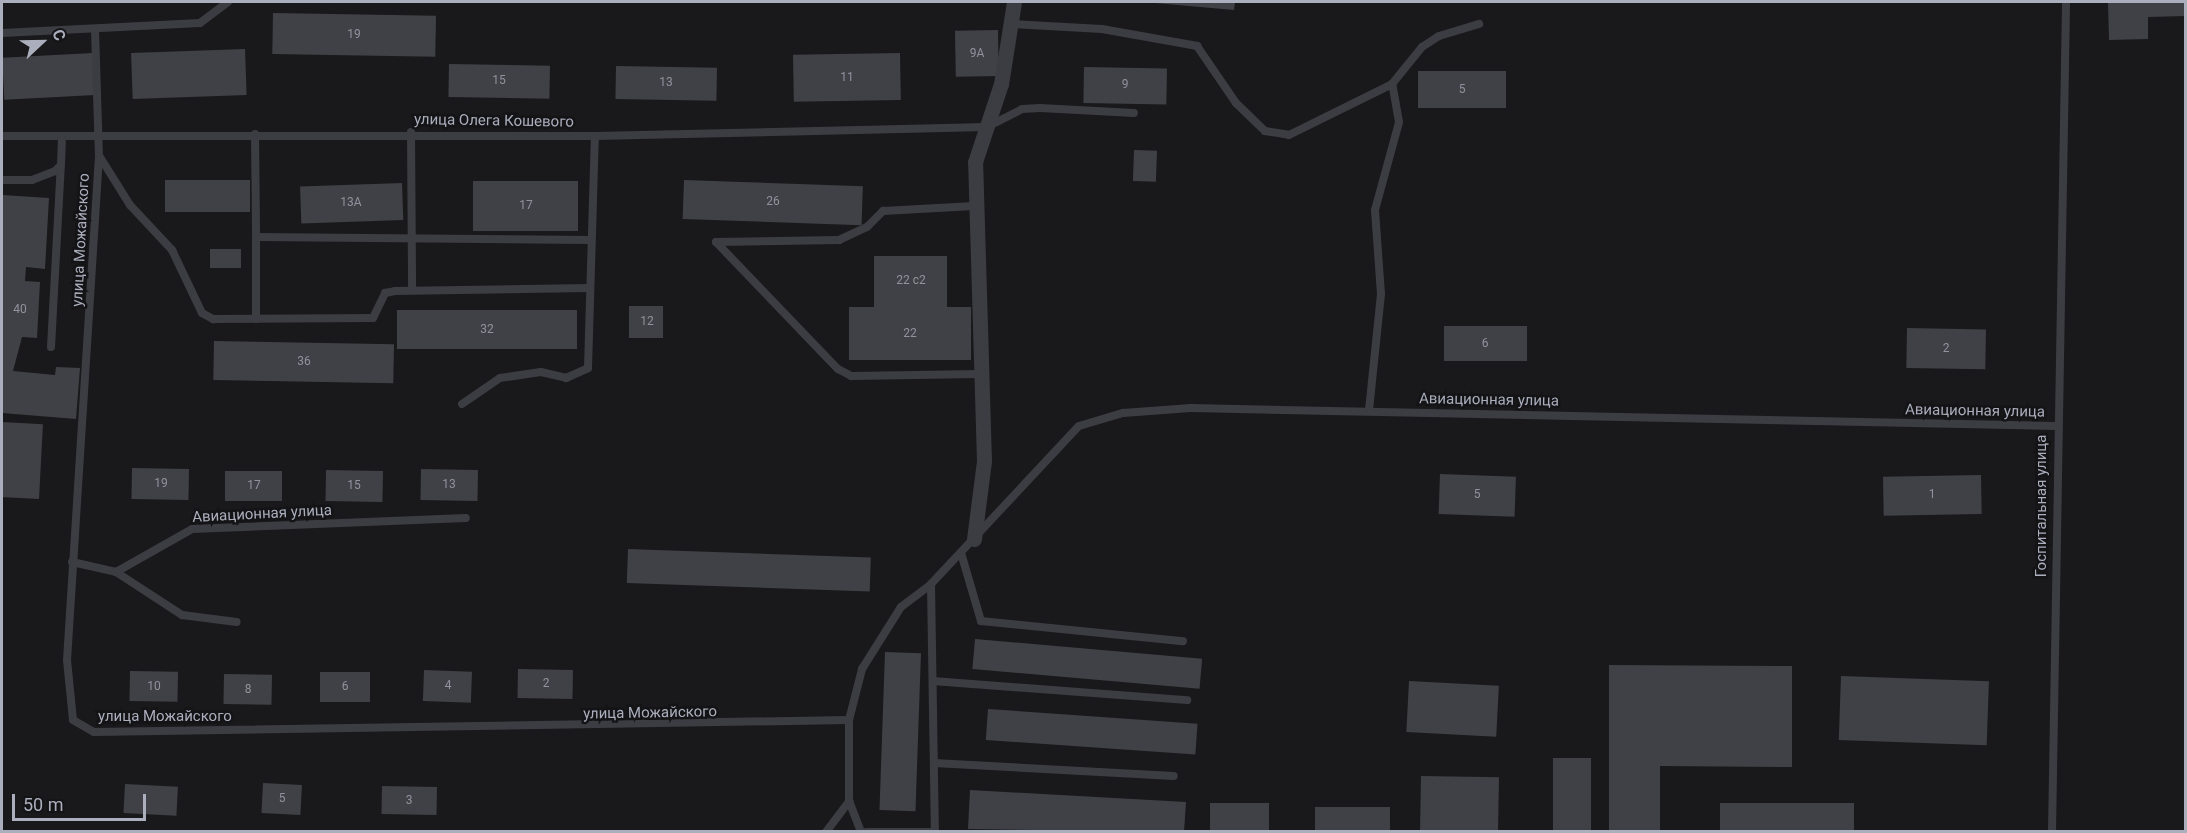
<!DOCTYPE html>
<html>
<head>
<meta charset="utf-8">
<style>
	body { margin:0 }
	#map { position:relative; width:2187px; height:833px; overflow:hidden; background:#19191b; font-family:Roboto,sans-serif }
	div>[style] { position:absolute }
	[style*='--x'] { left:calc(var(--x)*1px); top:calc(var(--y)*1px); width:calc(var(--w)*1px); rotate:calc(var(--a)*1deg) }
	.building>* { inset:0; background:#404146; transform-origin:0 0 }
	.lane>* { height:8px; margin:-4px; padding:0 4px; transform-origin:4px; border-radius:4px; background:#3c3c43 }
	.street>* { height:15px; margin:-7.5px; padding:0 7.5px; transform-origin:7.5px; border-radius:7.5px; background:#3c3c43 }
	span { translate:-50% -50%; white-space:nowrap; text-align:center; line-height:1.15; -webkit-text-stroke:5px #141417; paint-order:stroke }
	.number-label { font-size:12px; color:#90939e }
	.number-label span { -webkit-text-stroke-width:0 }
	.street-label { font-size:15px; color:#abaebc }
	.frame { position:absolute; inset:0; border:3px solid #abaebc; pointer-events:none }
	.north { position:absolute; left:12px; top:12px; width:60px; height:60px; -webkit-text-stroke:4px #141417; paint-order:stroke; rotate:68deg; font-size:16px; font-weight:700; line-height:24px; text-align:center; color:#abaebc }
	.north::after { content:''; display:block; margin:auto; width:21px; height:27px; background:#abaebc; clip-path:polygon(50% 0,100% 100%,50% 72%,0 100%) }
	.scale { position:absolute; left:12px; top:794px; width:134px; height:27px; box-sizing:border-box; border:3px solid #abaebc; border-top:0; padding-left:8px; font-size:18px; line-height:21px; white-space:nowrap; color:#abaebc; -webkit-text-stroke:4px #141417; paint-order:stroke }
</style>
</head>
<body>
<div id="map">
	<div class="building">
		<div style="clip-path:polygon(1144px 2px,1235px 2px,1234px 10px)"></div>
		<div style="clip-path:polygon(2108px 2px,2186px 2px,2186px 16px,2148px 17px,2148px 39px,2109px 40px)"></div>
		<div style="left:273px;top:13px;width:163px;height:41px;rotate:1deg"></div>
		<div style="left:998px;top:30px;width:46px;height:43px;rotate:89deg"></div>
		<div style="left:245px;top:49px;width:46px;height:114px;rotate:88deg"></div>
		<div style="left:93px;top:53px;width:42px;height:91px;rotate:87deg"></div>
		<div style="left:900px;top:53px;width:47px;height:107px;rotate:89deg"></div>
		<div style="left:449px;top:64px;width:101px;height:33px;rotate:1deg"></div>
		<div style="left:616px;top:66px;width:101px;height:33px;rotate:1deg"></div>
		<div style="left:1084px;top:67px;width:83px;height:36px;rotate:1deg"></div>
		<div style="left:1506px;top:71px;width:37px;height:88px;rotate:90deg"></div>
		<div style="left:1134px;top:150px;width:23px;height:31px;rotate:2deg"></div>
		<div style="left:250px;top:180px;width:32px;height:85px;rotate:90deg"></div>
		<div style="left:684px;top:180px;width:179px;height:39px;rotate:2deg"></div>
		<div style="left:473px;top:181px;width:105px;height:50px"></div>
		<div style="left:402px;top:183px;width:37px;height:102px;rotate:88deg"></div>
		<div style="clip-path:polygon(2px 195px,49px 198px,45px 269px,26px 267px,25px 281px,40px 282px,37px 338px,22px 337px,13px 371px,55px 375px,56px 367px,80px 368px,76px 419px,2px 413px)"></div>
		<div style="left:210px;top:249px;width:31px;height:19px"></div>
		<div style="clip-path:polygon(874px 256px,947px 256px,947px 307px,971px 307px,971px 360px,849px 360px,849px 307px,874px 307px)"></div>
		<div style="left:629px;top:306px;width:34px;height:32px"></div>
		<div style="left:577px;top:310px;width:39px;height:180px;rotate:90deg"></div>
		<div style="left:1444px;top:326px;width:83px;height:35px"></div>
		<div style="left:1907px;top:328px;width:79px;height:40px;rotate:1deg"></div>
		<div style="left:214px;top:341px;width:180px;height:39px;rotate:1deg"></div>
		<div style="left:2px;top:422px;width:41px;height:75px;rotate:3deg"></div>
		<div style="left:132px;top:468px;width:57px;height:31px;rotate:1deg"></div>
		<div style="left:421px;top:469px;width:57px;height:31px;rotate:1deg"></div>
		<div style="left:326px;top:470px;width:57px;height:31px;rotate:1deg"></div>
		<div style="left:225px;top:471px;width:57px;height:30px"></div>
		<div style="left:1440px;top:474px;width:76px;height:40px;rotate:2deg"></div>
		<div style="left:1981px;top:475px;width:39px;height:98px;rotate:89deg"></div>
		<div style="left:628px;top:549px;width:243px;height:34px;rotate:2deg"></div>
		<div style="left:975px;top:639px;width:228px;height:30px;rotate:5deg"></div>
		<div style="left:885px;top:652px;width:36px;height:158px;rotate:2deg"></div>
		<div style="clip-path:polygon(1609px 665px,1792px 666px,1792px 767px,1660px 766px,1660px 832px,1609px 832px)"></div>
		<div style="left:518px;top:669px;width:55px;height:29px;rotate:1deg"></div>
		<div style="left:424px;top:670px;width:48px;height:31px;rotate:2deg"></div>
		<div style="left:130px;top:671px;width:48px;height:30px;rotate:1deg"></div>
		<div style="left:320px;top:672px;width:50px;height:30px"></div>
		<div style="left:224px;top:674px;width:48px;height:30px;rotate:1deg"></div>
		<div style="left:1841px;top:676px;width:148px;height:64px;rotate:2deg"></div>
		<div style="left:1409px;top:681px;width:90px;height:51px;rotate:3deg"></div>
		<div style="left:988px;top:709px;width:210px;height:31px;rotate:4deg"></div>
		<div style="left:1553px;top:758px;width:38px;height:74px"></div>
		<div style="left:1421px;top:776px;width:78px;height:56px;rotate:1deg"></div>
		<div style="left:263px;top:783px;width:39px;height:30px;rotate:3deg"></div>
		<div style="left:125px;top:784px;width:53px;height:29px;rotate:3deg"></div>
		<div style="left:382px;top:786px;width:55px;height:28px;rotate:1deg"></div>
		<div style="clip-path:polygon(970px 790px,1186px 802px,1184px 832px,968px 829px)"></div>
		<div style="left:1269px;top:803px;width:29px;height:59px;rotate:90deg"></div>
		<div style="left:1720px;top:803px;width:134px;height:29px"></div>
		<div style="left:1390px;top:807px;width:25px;height:75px;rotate:90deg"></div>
	</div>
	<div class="lane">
		<div style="--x:1012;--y:24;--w:90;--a:3.2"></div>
		<div style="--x:1102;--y:29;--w:97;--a:10.1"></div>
		<div style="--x:1197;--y:46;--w:69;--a:55.6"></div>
		<div style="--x:1236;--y:103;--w:40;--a:44"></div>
		<div style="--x:1265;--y:131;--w:24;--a:9"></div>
		<div style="--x:1289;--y:135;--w:115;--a:-26.3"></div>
		<div style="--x:1392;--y:84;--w:48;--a:-51"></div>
		<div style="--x:1422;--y:47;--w:20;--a:-33"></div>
		<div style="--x:1439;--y:36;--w:42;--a:-16.7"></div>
		<div style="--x:95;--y:30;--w:126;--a:88.2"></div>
		<div style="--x:99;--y:156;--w:505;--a:93.63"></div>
		<div style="--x:67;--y:660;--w:60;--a:84.3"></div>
		<div style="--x:73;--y:720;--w:24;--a:30"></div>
		<div style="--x:94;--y:732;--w:755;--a:-0.91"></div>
		<div style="--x:2;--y:33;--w:198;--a:-2.9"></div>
		<div style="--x:200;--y:23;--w:35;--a:-37"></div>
		<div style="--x:411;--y:132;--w:158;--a:89.6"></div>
		<div style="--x:255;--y:134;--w:103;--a:89.4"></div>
		<div style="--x:2;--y:136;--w:593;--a:0"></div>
		<div style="--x:595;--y:136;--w:392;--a:-1.3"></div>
		<div style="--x:987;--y:127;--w:39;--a:-27"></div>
		<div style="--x:1022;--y:109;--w:18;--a:-3"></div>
		<div style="--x:1040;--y:108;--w:94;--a:3"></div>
		<div style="--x:100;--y:157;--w:57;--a:58"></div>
		<div style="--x:130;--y:205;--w:62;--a:47"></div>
		<div style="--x:172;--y:250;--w:70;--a:64.5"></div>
		<div style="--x:202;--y:313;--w:13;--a:29"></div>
		<div style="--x:213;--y:319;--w:160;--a:-0.4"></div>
		<div style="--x:373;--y:318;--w:28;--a:-64"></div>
		<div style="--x:385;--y:293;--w:10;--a:-11"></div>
		<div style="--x:395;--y:291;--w:195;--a:-0.9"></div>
		<div style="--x:2;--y:180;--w:30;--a:0"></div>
		<div style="--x:32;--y:180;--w:25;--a:-21"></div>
		<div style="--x:55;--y:171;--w:8;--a:-45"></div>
		<div style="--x:61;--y:165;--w:29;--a:-88"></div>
		<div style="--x:716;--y:242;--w:176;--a:46.2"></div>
		<div style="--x:838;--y:369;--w:15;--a:28"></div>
		<div style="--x:851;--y:376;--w:128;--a:-0.9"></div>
		<div style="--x:716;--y:242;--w:123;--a:-0.9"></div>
		<div style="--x:839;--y:240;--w:31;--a:-25"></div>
		<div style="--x:867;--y:227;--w:23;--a:-45"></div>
		<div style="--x:883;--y:211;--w:91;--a:-3.1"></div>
		<div style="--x:256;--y:319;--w:82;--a:-90"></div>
		<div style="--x:256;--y:237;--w:334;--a:0.5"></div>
		<div style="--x:51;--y:347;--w:182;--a:-86.9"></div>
		<div style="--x:462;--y:404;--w:46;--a:-34.4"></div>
		<div style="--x:500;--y:378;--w:41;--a:-8.3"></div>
		<div style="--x:541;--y:372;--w:26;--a:13"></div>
		<div style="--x:566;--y:378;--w:24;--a:-24"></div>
		<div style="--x:588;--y:368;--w:232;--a:-88.3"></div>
		<div style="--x:1369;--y:410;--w:117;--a:-84.1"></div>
		<div style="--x:1381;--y:294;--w:84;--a:-94.1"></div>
		<div style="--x:1375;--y:210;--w:91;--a:-74.7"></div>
		<div style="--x:1399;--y:122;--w:39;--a:-100"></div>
		<div style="--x:961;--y:553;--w:71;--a:73.6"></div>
		<div style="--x:981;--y:621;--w:203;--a:5.7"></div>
		<div style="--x:72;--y:562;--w:45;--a:12.8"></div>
		<div style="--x:116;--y:572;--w:87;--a:-29.5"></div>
		<div style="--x:192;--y:529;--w:274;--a:-2.3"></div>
		<div style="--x:116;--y:572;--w:79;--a:33.1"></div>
		<div style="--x:182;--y:615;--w:55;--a:7.3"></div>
		<div style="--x:931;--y:584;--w:247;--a:89.1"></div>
		<div style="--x:933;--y:681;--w:255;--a:4.3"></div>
		<div style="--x:934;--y:763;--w:240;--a:3.1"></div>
		<div style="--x:826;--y:832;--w:39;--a:-53"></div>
		<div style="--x:861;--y:832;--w:33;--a:-111"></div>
		<div style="--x:849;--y:801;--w:81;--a:-90"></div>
		<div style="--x:849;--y:720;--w:53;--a:-75.7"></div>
		<div style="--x:862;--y:669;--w:73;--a:-57.8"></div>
		<div style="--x:901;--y:607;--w:38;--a:-37"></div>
		<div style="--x:931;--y:584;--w:216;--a:-46.9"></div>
		<div style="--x:1079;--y:426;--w:46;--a:-16.5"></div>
		<div style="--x:1123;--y:413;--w:68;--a:-4.2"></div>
		<div style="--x:1191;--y:408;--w:865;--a:1.19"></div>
		<div style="--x:866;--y:832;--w:69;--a:0"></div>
		<div style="--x:2052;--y:832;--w:830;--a:-89.03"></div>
	</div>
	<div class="street">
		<div style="--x:974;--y:539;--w:79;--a:-82.7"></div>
		<div style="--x:984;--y:461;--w:299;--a:-91.7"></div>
		<div style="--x:975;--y:162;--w:82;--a:-71.6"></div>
		<div style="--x:1001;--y:84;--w:83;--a:-81"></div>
	</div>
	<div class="number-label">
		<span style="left:354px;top:35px">19</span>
		<span style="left:977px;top:54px">9А</span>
		<span style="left:847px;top:78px">11</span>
		<span style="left:499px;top:81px">15</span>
		<span style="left:666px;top:83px">13</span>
		<span style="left:1125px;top:85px">9</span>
		<span style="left:1462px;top:90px">5</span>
		<span style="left:773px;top:202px">26</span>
		<span style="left:351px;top:203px">13А</span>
		<span style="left:526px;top:206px">17</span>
		<span style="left:911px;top:281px">22 с2</span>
		<span style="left:20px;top:310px">40</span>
		<span style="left:647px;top:322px">12</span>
		<span style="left:487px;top:330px">32</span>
		<span style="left:910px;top:334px">22</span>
		<span style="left:1485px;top:344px">6</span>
		<span style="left:1946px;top:349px">2</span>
		<span style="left:304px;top:362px">36</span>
		<span style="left:161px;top:484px">19</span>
		<span style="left:449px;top:485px">13</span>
		<span style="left:254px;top:486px">17</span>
		<span style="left:354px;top:486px">15</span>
		<span style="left:1477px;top:495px">5</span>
		<span style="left:1932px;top:495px">1</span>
		<span style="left:546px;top:684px">2</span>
		<span style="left:448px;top:686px">4</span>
		<span style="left:154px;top:687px">10</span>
		<span style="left:345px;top:687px">6</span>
		<span style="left:248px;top:690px">8</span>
		<span style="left:282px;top:799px">5</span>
		<span style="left:409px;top:801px">3</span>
	</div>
	<div class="street-label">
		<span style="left:494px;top:121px;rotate:1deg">улица Олега Кошевого</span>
		<span style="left:81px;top:240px;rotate:-87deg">улица Можайского</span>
		<span style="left:1489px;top:400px;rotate:1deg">Авиационная улица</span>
		<span style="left:1975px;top:411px;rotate:1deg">Авиационная улица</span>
		<span style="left:2042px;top:506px;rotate:-90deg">Госпитальная улица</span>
		<span style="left:262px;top:514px;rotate:-3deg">Авиационная улица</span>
		<span style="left:650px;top:713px;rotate:-1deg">улица Можайского</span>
		<span style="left:165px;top:717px">улица Можайского</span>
	</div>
	<div class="frame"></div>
	<div class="north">С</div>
	<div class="scale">50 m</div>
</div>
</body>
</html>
